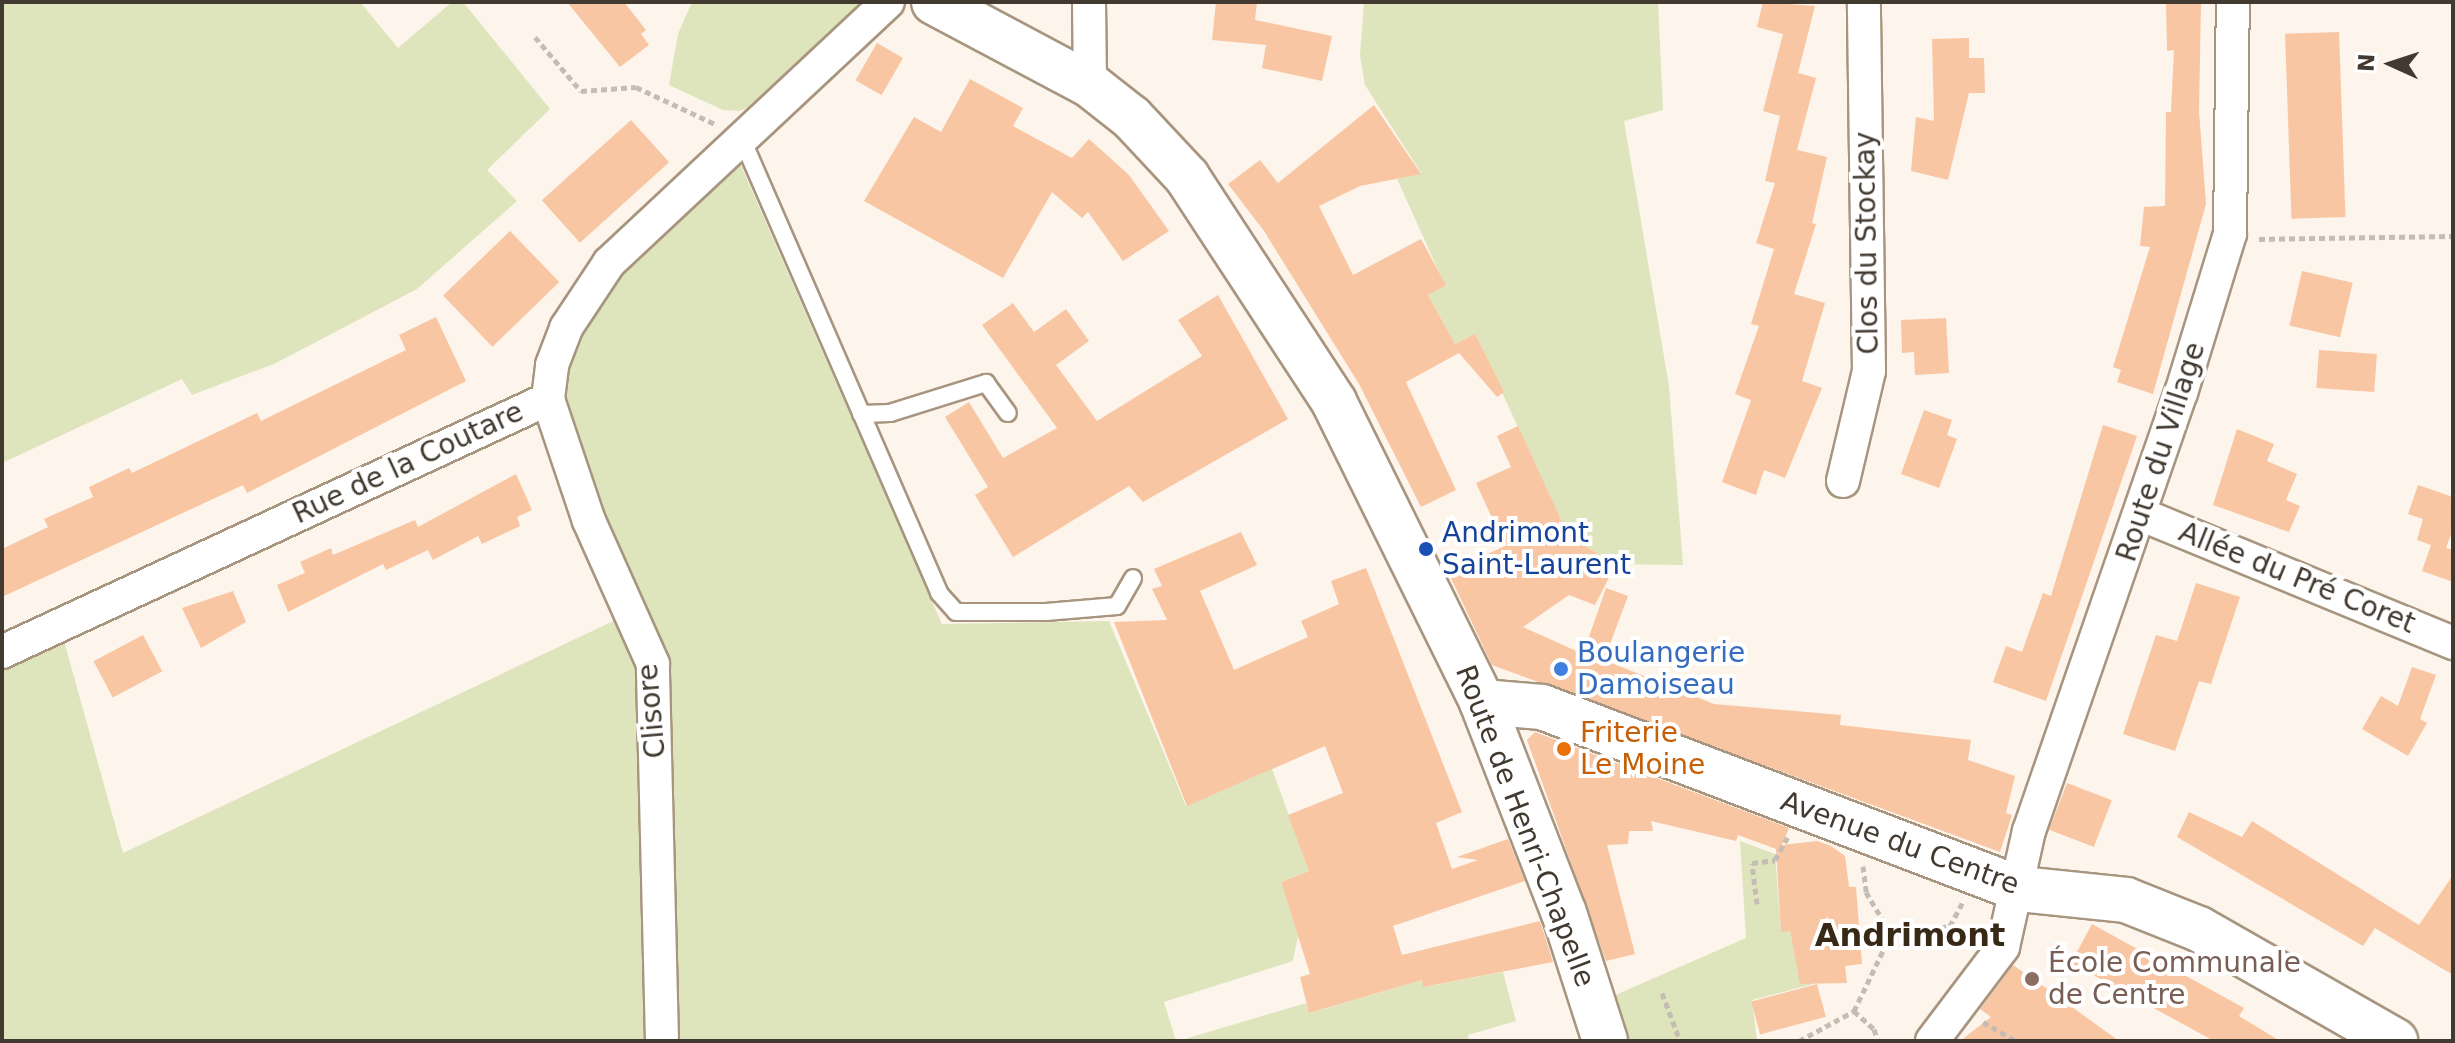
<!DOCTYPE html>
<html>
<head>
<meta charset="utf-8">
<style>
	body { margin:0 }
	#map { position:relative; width:2455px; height:1043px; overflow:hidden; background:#fdf4eb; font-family:"DejaVu Sans",sans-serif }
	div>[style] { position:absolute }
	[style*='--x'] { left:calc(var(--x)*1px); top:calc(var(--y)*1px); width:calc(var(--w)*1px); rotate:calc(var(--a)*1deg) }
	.green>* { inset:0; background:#dee5bc }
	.building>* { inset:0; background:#f8c6a3; transform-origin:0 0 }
	.path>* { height:5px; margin-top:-2.5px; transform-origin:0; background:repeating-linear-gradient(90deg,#c5bcb3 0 6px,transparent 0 10px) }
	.roads { filter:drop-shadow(2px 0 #a8957f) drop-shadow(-2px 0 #a8957f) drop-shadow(0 2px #a8957f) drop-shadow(0 -2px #a8957f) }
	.lane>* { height:16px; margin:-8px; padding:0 8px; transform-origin:8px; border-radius:8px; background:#fff }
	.street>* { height:32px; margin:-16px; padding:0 16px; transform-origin:16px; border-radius:16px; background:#fff }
	.secondary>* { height:44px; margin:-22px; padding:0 22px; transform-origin:22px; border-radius:22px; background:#fff }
	.dots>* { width:22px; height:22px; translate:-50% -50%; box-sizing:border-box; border:4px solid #fff; border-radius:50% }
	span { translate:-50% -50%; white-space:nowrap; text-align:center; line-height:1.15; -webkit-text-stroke:8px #fff; paint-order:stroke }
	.street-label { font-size:28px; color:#423a31 }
	.transit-label { font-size:28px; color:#164399 }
	.left { translate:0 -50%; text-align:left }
	.shop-label { font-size:28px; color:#366cbe }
	.food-label { font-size:28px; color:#c56008 }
	.education-label { font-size:28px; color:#785e54 }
	.quarter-label { font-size:32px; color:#382816; font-weight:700 }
	.frame { position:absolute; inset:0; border:4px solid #423a31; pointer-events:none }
	.north { position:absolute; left:2351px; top:24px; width:80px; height:80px; -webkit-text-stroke:6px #fff; paint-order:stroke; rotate:273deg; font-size:22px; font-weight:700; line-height:32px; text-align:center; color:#423a31 }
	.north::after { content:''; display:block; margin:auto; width:28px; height:36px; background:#423a31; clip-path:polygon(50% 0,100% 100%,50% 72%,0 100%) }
</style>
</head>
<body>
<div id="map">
	<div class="green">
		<div style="clip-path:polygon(2px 2px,360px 2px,398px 48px,452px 2px,463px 2px,550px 109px,487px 170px,517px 201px,417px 289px,276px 363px,192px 395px,182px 379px,2px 463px)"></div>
		<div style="clip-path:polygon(692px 2px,860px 2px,861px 8px,753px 106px,739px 111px,723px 110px,669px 85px,678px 34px)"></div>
		<div style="clip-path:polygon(1364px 2px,1658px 2px,1663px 110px,1624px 121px,1669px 386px,1683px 565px,1616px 564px,1569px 537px,1475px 334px,1455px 344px,1428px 295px,1445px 285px,1397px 179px,1421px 173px,1365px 85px,1360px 56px)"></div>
		<div style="clip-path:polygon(738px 159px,942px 624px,1109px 621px,1186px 806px,1272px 769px,1309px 871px,1281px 882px,1298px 936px,1293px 961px,1164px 1002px,1176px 1041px,672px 1041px,666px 680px,562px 418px,560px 371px,612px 270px)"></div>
		<div style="clip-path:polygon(624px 616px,648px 724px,648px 1041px,2px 1041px,2px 664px,62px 634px,123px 853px)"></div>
		<div style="clip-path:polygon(1740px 841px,1775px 854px,1781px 931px,1790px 931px,1798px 972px,1811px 970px,1813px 984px,1752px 1000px,1757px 1041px,1629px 1041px,1613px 996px,1746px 938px)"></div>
		<div style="clip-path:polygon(1503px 972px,1516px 1021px,1468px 1035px,1469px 1041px,1178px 1041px,1306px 1003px,1310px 1013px,1422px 980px,1424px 987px)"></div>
	</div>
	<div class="building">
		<div style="clip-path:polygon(567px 2px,624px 2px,646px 30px,641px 34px,649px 45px,620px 67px)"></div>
		<div style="clip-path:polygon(1216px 2px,1257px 2px,1255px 20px,1332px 36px,1322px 81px,1262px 68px,1266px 45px,1212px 40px)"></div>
		<div style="clip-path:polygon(1763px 2px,1815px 6px,1798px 73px,1816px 78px,1797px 150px,1827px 157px,1812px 223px,1816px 224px,1794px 294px,1825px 303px,1802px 381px,1822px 388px,1785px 478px,1764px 470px,1756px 495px,1722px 482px,1751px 400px,1735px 394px,1759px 326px,1751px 324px,1774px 249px,1756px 243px,1775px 183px,1765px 181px,1780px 116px,1763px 111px,1783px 34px,1757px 27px)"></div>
		<div style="clip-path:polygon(2166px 2px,2201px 2px,2199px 111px,2206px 204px,2153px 394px,2117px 382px,2121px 370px,2113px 367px,2150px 247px,2140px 246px,2144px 207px,2165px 206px,2166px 112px,2171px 112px,2174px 50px,2167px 51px)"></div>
		<div style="left:2339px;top:32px;width:185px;height:54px;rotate:88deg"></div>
		<div style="clip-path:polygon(1969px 38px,1969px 58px,1984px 58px,1985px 93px,1969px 93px,1948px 180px,1911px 171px,1916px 117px,1934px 121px,1932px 39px)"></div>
		<div style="left:877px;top:43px;width:30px;height:43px;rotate:30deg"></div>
		<div style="clip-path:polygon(970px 79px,1023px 108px,1013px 126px,1072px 158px,1089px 139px,1129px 175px,1169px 231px,1123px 261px,1088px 212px,1082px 218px,1052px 192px,1003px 278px,864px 201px,914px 117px,941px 132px)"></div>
		<div style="clip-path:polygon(1374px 105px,1421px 174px,1360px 186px,1319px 206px,1353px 275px,1421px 239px,1446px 285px,1428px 295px,1455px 344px,1475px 334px,1504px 392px,1497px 397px,1459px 353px,1406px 382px,1456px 490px,1421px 507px,1359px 384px,1264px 231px,1228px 184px,1260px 160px,1278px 183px)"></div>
		<div style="left:631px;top:120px;width:57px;height:120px;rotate:48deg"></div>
		<div style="left:510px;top:231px;width:71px;height:93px;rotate:46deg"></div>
		<div style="left:2302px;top:271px;width:52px;height:56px;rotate:13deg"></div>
		<div style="clip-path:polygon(1218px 295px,1288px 419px,1143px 502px,1129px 486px,1013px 557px,975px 495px,988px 487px,945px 417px,969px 402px,1003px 458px,1057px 428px,982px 325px,1013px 303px,1034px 332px,1066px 309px,1089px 341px,1056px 365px,1097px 421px,1202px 356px,1178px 320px)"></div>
		<div style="clip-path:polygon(436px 317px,466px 381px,247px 493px,243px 485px,2px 597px,2px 549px,48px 527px,44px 519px,93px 497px,89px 487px,129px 468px,132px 473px,257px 413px,261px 421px,406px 350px,399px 335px)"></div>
		<div style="clip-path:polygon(1946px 318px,1949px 373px,1915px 375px,1914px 352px,1902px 353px,1901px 320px)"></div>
		<div style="left:2319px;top:350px;width:58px;height:38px;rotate:4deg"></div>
		<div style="clip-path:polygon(1924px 410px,1952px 420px,1947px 435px,1957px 439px,1939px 488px,1901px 474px)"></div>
		<div style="clip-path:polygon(2103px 425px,2137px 436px,2046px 701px,1993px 682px,2006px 646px,2022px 652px,2043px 593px,2051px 596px)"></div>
		<div style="clip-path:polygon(1518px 426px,1569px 537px,1616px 564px,1595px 605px,1569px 595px,1523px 627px,1583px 654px,1606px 588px,1628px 596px,1604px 660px,1714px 704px,1841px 715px,1840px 725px,1971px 740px,1968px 760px,2015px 776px,2006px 813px,2012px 815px,2000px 852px,1492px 665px,1448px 572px,1505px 546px,1476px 483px,1511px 467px,1497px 436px)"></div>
		<div style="clip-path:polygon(2237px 429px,2274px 444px,2267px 461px,2297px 474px,2286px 500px,2300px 506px,2289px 532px,2213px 505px)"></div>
		<div style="clip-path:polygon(516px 474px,532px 510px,517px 517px,520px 526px,482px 544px,478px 536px,433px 560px,428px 550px,386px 570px,383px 564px,288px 612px,277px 585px,305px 573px,300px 562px,331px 548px,333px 555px,415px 520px,418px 527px)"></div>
		<div style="clip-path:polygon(2418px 485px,2453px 497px,2453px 529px,2446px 548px,2453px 550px,2453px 582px,2422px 571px,2431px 545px,2417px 540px,2423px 519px,2408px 514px)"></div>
		<div style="clip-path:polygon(1241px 532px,1257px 565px,1200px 591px,1234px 670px,1308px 637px,1301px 621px,1339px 604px,1331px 581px,1366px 568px,1462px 812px,1436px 823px,1452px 869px,1478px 860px,1457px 857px,1508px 839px,1525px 881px,1393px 926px,1402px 955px,1540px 921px,1553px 962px,1423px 987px,1422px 980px,1309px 1013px,1300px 977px,1310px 974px,1281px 882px,1309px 871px,1288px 815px,1343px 793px,1325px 746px,1187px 806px,1114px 622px,1167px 620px,1152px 589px,1162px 586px,1154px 569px)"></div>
		<div style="clip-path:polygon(2196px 583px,2240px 597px,2211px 684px,2199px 681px,2175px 751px,2123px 734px,2156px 635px,2177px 641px)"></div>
		<div style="clip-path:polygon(233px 591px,246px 622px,201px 648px,182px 608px)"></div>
		<div style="left:143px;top:635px;width:41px;height:56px;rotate:62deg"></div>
		<div style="clip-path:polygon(2412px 667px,2436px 675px,2420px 719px,2427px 723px,2408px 756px,2362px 729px,2381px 696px,2398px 706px)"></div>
		<div style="clip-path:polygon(1535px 732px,1789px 828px,1782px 845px,1817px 841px,1831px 846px,1845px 856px,1849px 887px,1856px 887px,1862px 964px,1845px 966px,1847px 983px,1800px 984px,1790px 931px,1781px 932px,1776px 849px,1738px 835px,1736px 841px,1651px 821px,1653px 831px,1629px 831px,1628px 844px,1607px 845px,1635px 954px,1606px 961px,1527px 740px)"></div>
		<div style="left:2067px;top:783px;width:48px;height:50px;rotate:21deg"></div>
		<div style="clip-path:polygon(2189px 812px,2242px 837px,2252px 821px,2419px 925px,2453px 875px,2453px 975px,2375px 928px,2363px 946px,2177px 837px)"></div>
		<div style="clip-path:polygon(2092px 924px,2244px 1008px,2239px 1016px,2280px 1041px,2214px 1041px,2071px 963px)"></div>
		<div style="clip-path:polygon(2013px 965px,2043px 986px,2119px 1041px,1960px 1041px,1991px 1017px,1980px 1009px)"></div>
		<div style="left:1817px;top:984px;width:34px;height:68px;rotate:75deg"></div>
	</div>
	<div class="path">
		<div style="--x:535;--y:37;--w:71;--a:49.6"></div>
		<div style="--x:581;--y:91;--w:55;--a:-4.2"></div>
		<div style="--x:636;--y:87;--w:89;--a:25.1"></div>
		<div style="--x:2259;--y:239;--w:194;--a:-0.9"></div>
		<div style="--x:1863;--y:866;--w:26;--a:83"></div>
		<div style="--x:1866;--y:892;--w:49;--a:59.2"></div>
		<div style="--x:1757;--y:904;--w:41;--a:-97"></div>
		<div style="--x:1752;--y:863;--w:23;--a:-7"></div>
		<div style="--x:1775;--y:860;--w:26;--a:-61"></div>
		<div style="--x:1950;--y:926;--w:27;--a:-62"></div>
		<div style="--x:1662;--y:993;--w:51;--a:69.4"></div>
		<div style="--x:1854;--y:1011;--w:27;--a:42"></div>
		<div style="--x:1874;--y:1029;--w:13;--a:72"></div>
		<div style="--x:1983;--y:1022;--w:38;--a:30"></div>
		<div style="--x:1799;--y:1041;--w:63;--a:-28.6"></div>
		<div style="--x:1854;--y:1011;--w:85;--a:-64.3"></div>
		<div style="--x:1891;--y:934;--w:60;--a:-7.7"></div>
		<div style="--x:1950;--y:926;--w:29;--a:29"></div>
	</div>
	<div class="roads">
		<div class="lane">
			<div style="--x:742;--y:139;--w:495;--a:66.5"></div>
			<div style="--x:939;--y:593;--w:25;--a:48"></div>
			<div style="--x:956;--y:612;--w:90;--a:0"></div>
			<div style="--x:1046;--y:612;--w:71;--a:-4.8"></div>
			<div style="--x:1117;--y:606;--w:32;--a:-60"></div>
			<div style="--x:861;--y:414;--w:29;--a:-2"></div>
			<div style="--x:890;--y:413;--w:101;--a:-17.4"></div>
			<div style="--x:986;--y:383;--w:37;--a:54"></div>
		</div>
		<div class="street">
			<div style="--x:1089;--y:2;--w:83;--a:89.3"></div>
			<div style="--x:1843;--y:481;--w:113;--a:-76.7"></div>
			<div style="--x:1869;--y:371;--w:369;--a:-90.8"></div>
			<div style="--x:2140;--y:514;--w:339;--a:22.4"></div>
			<div style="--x:2;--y:652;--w:602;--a:-24.86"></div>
			<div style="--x:662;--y:1041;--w:377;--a:-91.4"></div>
			<div style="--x:653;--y:664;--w:157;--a:-114.1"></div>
			<div style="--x:589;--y:521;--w:129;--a:-108.6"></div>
			<div style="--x:548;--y:399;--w:34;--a:-83"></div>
			<div style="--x:552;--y:365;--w:40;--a:-69"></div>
			<div style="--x:566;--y:328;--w:78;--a:-56.5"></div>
			<div style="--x:609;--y:263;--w:382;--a:-43.1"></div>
			<div style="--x:1932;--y:1041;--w:118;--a:-52.9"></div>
			<div style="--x:2003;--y:947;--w:119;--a:-77.4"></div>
			<div style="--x:2029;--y:831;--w:464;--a:-70.9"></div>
			<div style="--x:2181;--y:393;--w:166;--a:-72.9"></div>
			<div style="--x:2230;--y:234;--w:232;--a:-89.3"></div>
		</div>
		<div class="secondary">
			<div style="--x:934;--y:2;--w:177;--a:28"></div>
			<div style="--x:1090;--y:85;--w:53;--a:38.2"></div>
			<div style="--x:1132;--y:118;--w:81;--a:47"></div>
			<div style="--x:1187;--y:177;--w:269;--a:56.8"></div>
			<div style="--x:1334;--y:402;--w:335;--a:63.7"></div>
			<div style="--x:1482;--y:702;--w:226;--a:68.8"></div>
			<div style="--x:1564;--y:913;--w:134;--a:72.2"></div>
			<div style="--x:1482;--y:702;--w:60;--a:4.8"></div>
			<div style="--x:1542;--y:707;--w:511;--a:20.84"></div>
			<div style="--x:2020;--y:889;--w:107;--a:5.9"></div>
			<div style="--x:2126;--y:900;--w:79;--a:21.7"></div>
			<div style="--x:2199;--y:929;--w:226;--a:29.7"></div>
		</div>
	</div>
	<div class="dots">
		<div style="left:1426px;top:549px;background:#1a4fb4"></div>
		<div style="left:1561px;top:669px;background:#3f7fe0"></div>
		<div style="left:1564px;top:749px;background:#e8710a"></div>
		<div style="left:2032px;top:979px;background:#8d6e63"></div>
	</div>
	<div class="street-label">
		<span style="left:1867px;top:243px;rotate:-91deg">Clos du Stockay</span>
		<span style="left:2161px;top:452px;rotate:-72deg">Route du Village</span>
		<span style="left:408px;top:463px;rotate:-25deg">Rue de la Coutare</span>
		<span style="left:2297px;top:578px;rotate:22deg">Allée du Pré Coret</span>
		<span style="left:652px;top:711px;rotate:-95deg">Clisore</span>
		<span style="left:1525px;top:826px;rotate:69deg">Route de Henri-Chapelle</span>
		<span style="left:1900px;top:843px;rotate:20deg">Avenue du Centre</span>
	</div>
	<div class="transit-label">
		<span class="left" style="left:1442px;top:549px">Andrimont<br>Saint-Laurent</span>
	</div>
	<div class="shop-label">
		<span class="left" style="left:1577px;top:669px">Boulangerie<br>Damoiseau</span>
	</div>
	<div class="food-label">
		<span class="left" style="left:1580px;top:749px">Friterie<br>Le Moine</span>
	</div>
	<div class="education-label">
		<span class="left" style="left:2048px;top:979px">École Communale<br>de Centre</span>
	</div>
	<div class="quarter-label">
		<span style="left:1910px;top:935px">Andrimont</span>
	</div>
	<div class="frame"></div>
	<div class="north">N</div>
</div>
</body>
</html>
